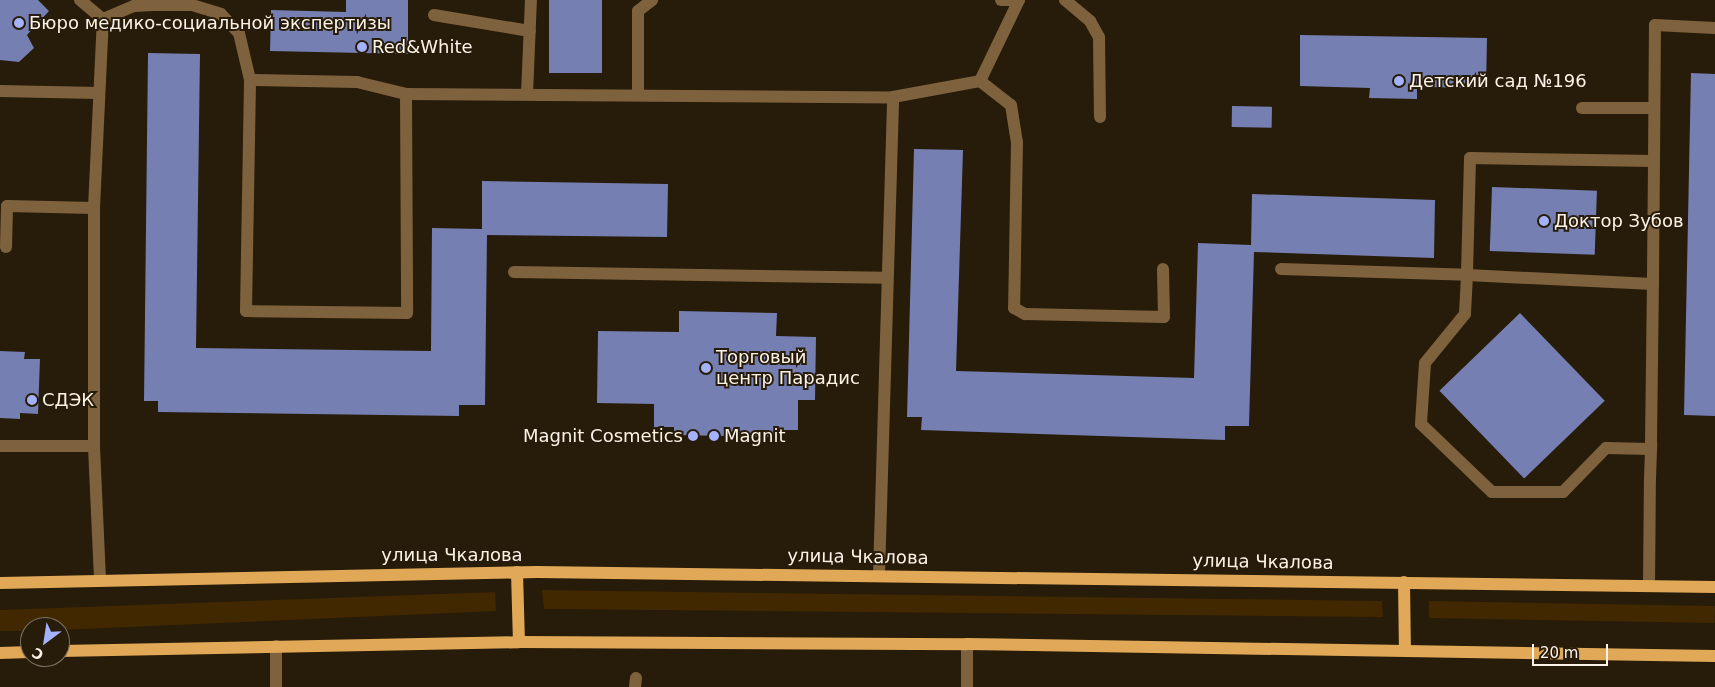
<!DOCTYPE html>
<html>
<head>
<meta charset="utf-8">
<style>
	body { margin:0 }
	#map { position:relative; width:1715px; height:687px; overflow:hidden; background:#271b09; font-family:"DejaVu Sans",sans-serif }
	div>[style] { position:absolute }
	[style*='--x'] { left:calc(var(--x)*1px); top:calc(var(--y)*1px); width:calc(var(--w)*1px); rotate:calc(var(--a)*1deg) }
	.green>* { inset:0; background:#412800; transform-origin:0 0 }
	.building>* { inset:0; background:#757fb2; transform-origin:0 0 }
	.lane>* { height:12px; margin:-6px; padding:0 6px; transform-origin:6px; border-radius:6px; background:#7e623e }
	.street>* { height:12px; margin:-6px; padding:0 6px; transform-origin:6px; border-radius:6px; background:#7e623e }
	.primary>* { height:12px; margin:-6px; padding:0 6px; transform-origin:6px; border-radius:6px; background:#e1a858 }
	.dots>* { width:14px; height:14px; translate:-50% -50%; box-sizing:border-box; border:2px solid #271b09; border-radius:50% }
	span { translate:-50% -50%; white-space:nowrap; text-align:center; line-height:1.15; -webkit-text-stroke:4px #271b09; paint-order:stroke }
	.poi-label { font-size:18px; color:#fcf3e8 }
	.left { translate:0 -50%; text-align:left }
	.right { translate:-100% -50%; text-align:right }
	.street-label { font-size:18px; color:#fcf3e8 }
	.north { position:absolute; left:20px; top:617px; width:50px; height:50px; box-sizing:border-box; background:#271b09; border:1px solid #7c7162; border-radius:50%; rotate:211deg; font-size:14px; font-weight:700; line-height:20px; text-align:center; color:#fcf3e8 }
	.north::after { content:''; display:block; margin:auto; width:18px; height:22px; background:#a4b2fc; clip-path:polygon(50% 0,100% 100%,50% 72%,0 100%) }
	.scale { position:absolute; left:1532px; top:644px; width:76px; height:22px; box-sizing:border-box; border:2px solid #fcf3e8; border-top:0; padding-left:6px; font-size:15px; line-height:18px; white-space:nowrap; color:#fcf3e8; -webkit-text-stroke:4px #271b09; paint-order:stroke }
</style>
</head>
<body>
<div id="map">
	<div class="green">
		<div style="clip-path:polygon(542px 590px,1382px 601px,1383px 617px,544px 609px)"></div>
		<div style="clip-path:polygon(495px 592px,496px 611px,60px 630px,30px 627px,30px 631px,0 631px,0 610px)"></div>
		<div style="left:1429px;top:601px;width:286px;height:17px;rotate:1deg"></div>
	</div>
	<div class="building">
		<div style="clip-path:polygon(0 0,38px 0,49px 11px,27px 35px,34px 48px,19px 62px,0 60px)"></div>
		<div style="clip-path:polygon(346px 0,408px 0,408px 54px,270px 51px,271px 10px,346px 12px)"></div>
		<div style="left:549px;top:0;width:53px;height:73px"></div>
		<div style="clip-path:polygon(1300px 35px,1487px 38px,1486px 88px,1417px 87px,1417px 99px,1369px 98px,1370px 88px,1300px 86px)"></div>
		<div style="clip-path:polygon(148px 53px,200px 54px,196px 348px,431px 351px,432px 228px,482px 229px,482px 181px,668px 184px,667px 237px,487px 235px,485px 405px,459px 405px,459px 416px,158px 412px,158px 401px,144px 401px)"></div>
		<div style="clip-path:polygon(1691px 73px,1715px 74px,1715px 416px,1684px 415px)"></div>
		<div style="left:1232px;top:106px;width:40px;height:21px;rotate:1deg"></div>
		<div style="clip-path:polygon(914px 149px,963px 150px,956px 371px,1194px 378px,1198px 243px,1251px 245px,1252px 194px,1435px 200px,1434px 258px,1254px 252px,1249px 426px,1225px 426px,1225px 440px,921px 430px,922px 417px,907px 417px)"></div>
		<div style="left:1492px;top:187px;width:105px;height:64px;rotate:2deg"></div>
		<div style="clip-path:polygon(679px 311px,777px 313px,776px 336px,816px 337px,815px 400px,798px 400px,798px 430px,777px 430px,777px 437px,674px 435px,674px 427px,654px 427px,654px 404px,597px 403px,598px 331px,679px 332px)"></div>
		<div style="left:1520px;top:313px;width:122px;height:112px;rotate:46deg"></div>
		<div style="clip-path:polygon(0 351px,25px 352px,24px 359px,40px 359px,38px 414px,20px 413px,20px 419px,0 418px)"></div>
	</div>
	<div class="lane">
		<div style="--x:80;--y:0;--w:30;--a:40"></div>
		<div style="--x:1001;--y:0;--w:18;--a:0"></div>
		<div style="--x:1065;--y:0;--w:33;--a:40"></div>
		<div style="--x:1090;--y:21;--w:18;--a:61"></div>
		<div style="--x:1099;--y:37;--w:80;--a:89.3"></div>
		<div style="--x:434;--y:15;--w:97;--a:9.5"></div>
		<div style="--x:980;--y:81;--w:39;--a:38"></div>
		<div style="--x:1011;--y:105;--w:37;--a:81"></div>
		<div style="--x:1017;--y:142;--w:166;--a:91"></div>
		<div style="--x:1014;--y:308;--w:13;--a:29"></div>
		<div style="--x:1025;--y:314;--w:139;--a:1.2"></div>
		<div style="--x:1164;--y:317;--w:48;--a:-91.2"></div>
		<div style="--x:0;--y:91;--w:99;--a:1.2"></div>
		<div style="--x:406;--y:94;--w:219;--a:89.7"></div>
		<div style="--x:407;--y:313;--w:161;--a:-179.3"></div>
		<div style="--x:246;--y:311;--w:231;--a:-89"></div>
		<div style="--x:250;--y:80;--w:107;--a:1.1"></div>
		<div style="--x:357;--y:82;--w:50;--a:13.8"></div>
		<div style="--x:406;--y:94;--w:487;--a:0.4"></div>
		<div style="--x:893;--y:97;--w:88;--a:-10.4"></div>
		<div style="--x:980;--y:81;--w:90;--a:-64.3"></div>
		<div style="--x:527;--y:94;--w:94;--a:-87.6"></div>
		<div style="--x:638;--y:95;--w:84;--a:-90"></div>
		<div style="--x:638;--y:11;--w:18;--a:-38"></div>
		<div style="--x:1582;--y:108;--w:72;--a:0"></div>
		<div style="--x:1654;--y:161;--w:136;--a:-89.6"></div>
		<div style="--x:1655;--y:25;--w:60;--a:2.9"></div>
		<div style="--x:6;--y:247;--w:41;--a:-88.6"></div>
		<div style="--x:7;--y:206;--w:87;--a:1.3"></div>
		<div style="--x:1281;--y:269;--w:186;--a:1.8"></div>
		<div style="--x:1467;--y:275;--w:39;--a:93"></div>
		<div style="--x:1465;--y:314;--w:63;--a:129.2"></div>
		<div style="--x:1425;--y:363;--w:61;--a:93.8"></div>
		<div style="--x:1421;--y:424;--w:98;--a:43.8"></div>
		<div style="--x:1492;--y:492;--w:71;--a:0"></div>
		<div style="--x:1563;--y:492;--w:62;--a:-45.7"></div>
		<div style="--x:1606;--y:448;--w:44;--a:1.3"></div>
		<div style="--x:514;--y:272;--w:372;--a:0.9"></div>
		<div style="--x:0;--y:446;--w:94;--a:0"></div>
		<div style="--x:879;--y:575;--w:478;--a:-88.3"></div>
		<div style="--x:100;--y:579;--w:133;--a:-92.6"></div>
		<div style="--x:94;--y:446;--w:238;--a:-90"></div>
		<div style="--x:94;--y:208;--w:189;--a:-87.3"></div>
		<div style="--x:103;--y:19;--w:34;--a:-23"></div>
		<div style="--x:134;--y:6;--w:19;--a:-3"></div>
		<div style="--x:153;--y:5;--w:39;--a:0"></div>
		<div style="--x:192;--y:5;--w:30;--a:17"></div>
		<div style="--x:221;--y:14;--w:26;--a:47"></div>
		<div style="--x:239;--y:33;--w:48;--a:76.8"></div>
		<div style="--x:1649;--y:586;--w:107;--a:-89.5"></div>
		<div style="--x:1650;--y:479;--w:36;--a:-88"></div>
		<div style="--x:1651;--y:443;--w:159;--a:-89.3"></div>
		<div style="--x:1653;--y:284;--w:9;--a:-90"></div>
		<div style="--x:1653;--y:275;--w:114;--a:-89.5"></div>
		<div style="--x:1654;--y:161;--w:184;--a:-179.1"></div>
		<div style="--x:1470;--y:158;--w:117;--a:91.5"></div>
		<div style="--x:1467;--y:275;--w:186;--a:2.8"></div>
		<div style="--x:967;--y:644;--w:43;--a:90"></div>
		<div style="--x:635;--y:687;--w:9;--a:-84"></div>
	</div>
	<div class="street">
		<div style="--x:276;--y:687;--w:41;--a:-90"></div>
	</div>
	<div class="primary">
		<div style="--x:517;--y:572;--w:70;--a:88.4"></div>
		<div style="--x:1404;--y:582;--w:68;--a:89.2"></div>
		<div style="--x:0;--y:583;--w:537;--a:-1.17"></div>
		<div style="--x:537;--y:572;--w:1178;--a:0.73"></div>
		<div style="--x:60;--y:651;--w:459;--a:-1.1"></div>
		<div style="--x:519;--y:642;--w:448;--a:0.3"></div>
		<div style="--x:967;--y:644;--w:748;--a:0.92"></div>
		<div style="--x:0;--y:653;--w:30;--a:-2"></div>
	</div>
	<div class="dots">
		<div style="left:19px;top:23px;background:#a4b2fc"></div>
		<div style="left:362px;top:47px;background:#a4b2fc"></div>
		<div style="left:1399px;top:81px;background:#a4b2fc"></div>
		<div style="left:1544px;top:221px;background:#a4b2fc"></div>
		<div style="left:706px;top:368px;background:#a4b2fc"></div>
		<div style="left:32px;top:400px;background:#a4b2fc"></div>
		<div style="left:693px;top:436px;background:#a4b2fc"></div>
		<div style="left:714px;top:436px;background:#a4b2fc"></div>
	</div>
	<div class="poi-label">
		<span class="left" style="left:29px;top:23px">Бюро медико-социальной экспертизы</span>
		<span class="left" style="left:372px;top:47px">Red&amp;White</span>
		<span class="left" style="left:1409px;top:81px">Детский сад №196</span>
		<span class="left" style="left:1554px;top:221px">Доктор Зубов</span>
		<span class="left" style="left:716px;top:368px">Торговый<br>центр Парадис</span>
		<span class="left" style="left:42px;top:400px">СДЭК</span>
		<span class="right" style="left:683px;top:436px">Magnit Cosmetics</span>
		<span class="left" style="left:724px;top:436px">Magnit</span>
	</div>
	<div class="street-label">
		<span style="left:452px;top:555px">улица Чкалова</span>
		<span style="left:858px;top:557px;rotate:1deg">улица Чкалова</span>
		<span style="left:1263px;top:562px;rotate:1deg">улица Чкалова</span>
	</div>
	<div class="north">С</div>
	<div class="scale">20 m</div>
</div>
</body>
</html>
